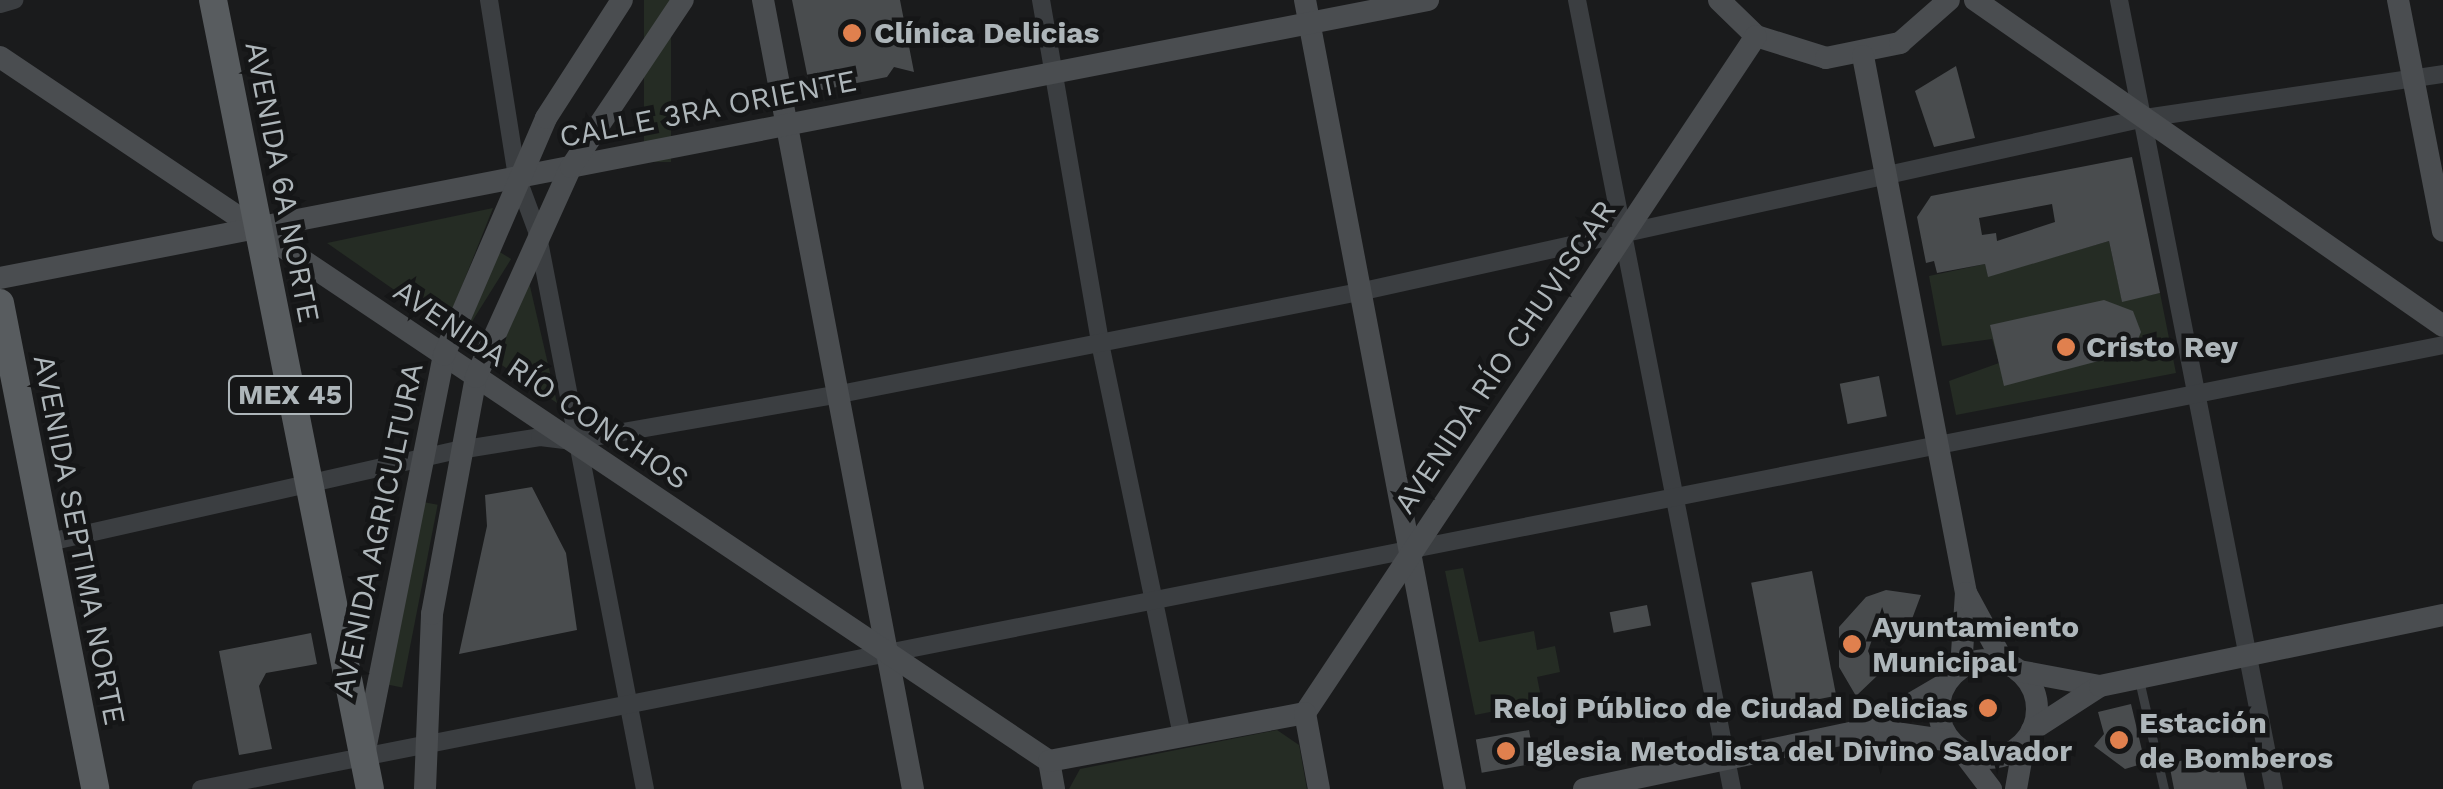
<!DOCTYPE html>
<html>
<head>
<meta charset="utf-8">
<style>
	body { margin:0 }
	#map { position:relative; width:2443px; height:789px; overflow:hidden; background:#1a1b1c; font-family:"Work Sans",sans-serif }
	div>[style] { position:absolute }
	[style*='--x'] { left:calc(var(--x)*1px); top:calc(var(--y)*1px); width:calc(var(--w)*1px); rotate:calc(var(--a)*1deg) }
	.green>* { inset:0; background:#252c24; transform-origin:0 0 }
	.building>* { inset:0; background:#494c4e; transform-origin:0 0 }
	.lane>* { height:9px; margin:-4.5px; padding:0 4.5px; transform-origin:4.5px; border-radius:4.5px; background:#3b3e41 }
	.street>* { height:18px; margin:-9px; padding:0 9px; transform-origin:9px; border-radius:9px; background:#3b3e41 }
	.secondary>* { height:22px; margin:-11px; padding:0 11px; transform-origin:11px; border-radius:11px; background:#4a4d50 }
	.secondary>.ring { margin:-11px; padding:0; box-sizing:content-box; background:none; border:22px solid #4a4d50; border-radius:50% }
	.primary>* { height:28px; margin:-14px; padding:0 14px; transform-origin:14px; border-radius:14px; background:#585c5f }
	.dots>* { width:28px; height:28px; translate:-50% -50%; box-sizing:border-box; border:5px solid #151617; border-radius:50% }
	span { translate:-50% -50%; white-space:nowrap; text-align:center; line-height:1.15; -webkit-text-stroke:9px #151617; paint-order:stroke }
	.shield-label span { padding:2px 8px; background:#151617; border:2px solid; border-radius:8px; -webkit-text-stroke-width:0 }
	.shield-label { font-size:28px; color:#aeb6ba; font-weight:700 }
	.poi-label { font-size:30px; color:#aeb6ba; font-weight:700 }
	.left { translate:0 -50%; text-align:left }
	.right { translate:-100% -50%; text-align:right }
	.street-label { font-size:30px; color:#aeb6ba }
</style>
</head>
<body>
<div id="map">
	<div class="green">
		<div style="left:644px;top:0;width:27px;height:162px"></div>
		<div style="clip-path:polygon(493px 208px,446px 326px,327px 243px)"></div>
		<div style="clip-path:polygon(2109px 241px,2122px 301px,2160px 293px,2176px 373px,1956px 415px,1949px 381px,1999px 363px,1992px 339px,1942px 346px,1929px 276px,1985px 264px,1988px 276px)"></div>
		<div style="left:495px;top:249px;width:19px;height:89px;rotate:32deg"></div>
		<div style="clip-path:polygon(529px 282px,557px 403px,496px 361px)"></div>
		<div style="left:418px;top:501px;width:20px;height:186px;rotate:11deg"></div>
		<div style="clip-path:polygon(1463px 568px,1479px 642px,1534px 631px,1537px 650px,1555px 646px,1560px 672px,1537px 677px,1542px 702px,1475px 715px,1445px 571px)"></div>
		<div style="clip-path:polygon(1277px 730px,1299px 745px,1307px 789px,1069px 789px,1080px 769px)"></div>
	</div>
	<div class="building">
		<div style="clip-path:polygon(792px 0,900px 0,914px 72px,894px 67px,887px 77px,822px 90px,808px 79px)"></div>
		<div style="clip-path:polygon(1956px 66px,1975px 138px,1934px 147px,1915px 91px)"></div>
		<div style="clip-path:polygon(evenodd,2132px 157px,2160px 293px,2122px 302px,2109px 241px,1988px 277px,1985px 264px,1937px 273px,1934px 261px,1926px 263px,1917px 217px,1931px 196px,2132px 157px,2052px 204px,2055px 222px,1997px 241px,1996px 233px,1982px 235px,1979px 218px,2052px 204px)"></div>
		<div style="clip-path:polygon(2104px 300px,2133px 311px,2141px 332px,2133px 352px,2004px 386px,1990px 325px)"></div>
		<div style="left:1879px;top:376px;width:41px;height:40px;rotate:79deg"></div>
		<div style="clip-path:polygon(532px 487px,566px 553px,577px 630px,459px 654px,487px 526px,485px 495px)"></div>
		<div style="left:1812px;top:571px;width:127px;height:62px;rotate:79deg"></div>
		<div style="clip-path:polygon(1886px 590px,1921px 595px,1909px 627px,1889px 624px,1874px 634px,1868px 651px,1878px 675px,1856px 696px,1839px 667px,1839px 627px,1866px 597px)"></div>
		<div style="left:1647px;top:605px;width:21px;height:38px;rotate:79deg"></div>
		<div style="clip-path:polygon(311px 633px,317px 664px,266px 673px,259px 686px,272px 749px,239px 755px,219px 651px)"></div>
		<div style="clip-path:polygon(2131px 704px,2145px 763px,2125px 769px,2094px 746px,2104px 734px,2098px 712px)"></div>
		<div style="left:1529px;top:730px;width:34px;height:54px;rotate:80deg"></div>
		<div style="clip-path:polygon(2239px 750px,2247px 789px,2174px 789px,2169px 763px)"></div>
	</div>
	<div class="lane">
		<div style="--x:2139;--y:680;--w:112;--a:77.1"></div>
	</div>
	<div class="street">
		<div style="--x:489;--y:0;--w:179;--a:81"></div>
		<div style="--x:517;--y:177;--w:58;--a:69.7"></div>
		<div style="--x:537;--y:231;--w:568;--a:79.05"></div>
		<div style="--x:1041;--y:0;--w:348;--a:80.2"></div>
		<div style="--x:1100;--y:343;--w:401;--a:78.2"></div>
		<div style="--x:1577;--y:0;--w:804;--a:78.89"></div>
		<div style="--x:2119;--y:0;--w:804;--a:78.89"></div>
		<div style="--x:0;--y:4;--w:15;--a:-16"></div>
		<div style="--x:45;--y:543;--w:424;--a:-12.7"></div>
		<div style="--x:459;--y:450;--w:82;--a:-9.1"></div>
		<div style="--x:540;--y:437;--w:31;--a:7"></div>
		<div style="--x:571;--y:441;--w:268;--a:-9.9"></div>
		<div style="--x:835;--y:395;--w:534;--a:-11.12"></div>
		<div style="--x:1359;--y:292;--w:805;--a:-12.48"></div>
		<div style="--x:2145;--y:118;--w:301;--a:-8.4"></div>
		<div style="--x:201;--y:789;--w:2286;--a:-11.2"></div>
	</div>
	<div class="secondary">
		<div style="--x:763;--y:0;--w:803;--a:79.24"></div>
		<div style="--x:1305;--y:0;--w:803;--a:79.24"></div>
		<div style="--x:1719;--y:0;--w:52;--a:44.2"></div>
		<div style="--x:1756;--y:36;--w:73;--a:17.4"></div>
		<div style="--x:1826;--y:58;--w:76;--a:-11.5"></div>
		<div style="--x:1900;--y:43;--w:65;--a:-41.3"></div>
		<div style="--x:1975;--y:0;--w:570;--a:34.86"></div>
		<div style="--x:2398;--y:0;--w:235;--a:79"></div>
		<div style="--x:1863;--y:56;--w:547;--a:79.14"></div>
		<div style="--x:0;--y:57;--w:1263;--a:33.87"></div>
		<div style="--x:0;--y:278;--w:1455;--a:-11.02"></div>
		<div class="ring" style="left:1939px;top:660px;width:76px;height:76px"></div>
		<div style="--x:1961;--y:668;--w:75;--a:-86.2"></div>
		<div style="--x:1966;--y:593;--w:80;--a:61.5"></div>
		<div style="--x:2019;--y:671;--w:82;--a:10.5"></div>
		<div style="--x:2100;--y:686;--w:81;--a:147.1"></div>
		<div style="--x:1945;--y:684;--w:89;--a:149.7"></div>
		<div style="--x:1868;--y:729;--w:83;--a:8.3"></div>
		<div style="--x:2100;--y:686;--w:350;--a:-11.7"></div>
		<div style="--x:1305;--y:713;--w:813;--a:-56.33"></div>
		<div style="--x:365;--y:750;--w:403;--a:-78.7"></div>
		<div style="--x:444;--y:355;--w:258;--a:-66.7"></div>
		<div style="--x:546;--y:118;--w:140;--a:-57.2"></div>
		<div style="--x:1962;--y:751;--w:48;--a:52.7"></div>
		<div style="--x:425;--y:789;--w:175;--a:-87.7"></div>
		<div style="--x:432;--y:614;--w:241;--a:-79.5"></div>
		<div style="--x:476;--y:377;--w:230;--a:-65.7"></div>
		<div style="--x:571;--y:167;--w:201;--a:-56.2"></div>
		<div style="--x:1054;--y:789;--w:28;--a:-100"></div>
		<div style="--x:1049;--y:761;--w:260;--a:-10.6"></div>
		<div style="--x:1305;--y:713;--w:77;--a:79.6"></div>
		<div style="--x:1584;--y:789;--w:290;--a:-11.9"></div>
		<div style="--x:2016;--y:789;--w:47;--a:-80.1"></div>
	</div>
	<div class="primary">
		<div style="--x:213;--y:0;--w:804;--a:78.75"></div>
		<div style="--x:0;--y:303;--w:495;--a:78.9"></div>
	</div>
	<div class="dots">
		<div style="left:852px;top:33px;background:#e0804e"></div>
		<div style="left:2066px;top:347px;background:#e0804e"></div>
		<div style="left:1852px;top:644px;background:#e0804e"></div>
		<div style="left:1988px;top:708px;background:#e0804e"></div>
		<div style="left:2119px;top:740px;background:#e0804e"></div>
		<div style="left:1506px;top:751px;background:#e0804e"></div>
	</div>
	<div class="shield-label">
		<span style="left:290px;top:395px">MEX 45</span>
	</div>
	<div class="poi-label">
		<span class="left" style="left:874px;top:33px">Clínica Delicias</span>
		<span class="left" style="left:2086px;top:347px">Cristo Rey</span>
		<span class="left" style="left:1872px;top:644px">Ayuntamiento<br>Municipal</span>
		<span class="right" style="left:1968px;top:708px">Reloj Público de Ciudad Delicias</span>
		<span class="left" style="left:2139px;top:740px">Estación<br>de Bomberos</span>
		<span class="left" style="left:1526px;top:751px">Iglesia Metodista del Divino Salvador</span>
	</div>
	<div class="street-label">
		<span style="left:708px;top:109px;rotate:-11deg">CALLE 3RA ORIENTE</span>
		<span style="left:282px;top:182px;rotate:79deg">AVENIDA 6A NORTE</span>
		<span style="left:1505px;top:357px;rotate:-56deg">AVENIDA RÍO CHUVISCAR</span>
		<span style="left:541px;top:385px;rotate:34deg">AVENIDA RÍO CONCHOS</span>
		<span style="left:378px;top:530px;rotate:-78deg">AVENIDA AGRICULTURA</span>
		<span style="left:79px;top:540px;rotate:79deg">AVENIDA SEPTIMA NORTE</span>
	</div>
</div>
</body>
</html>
